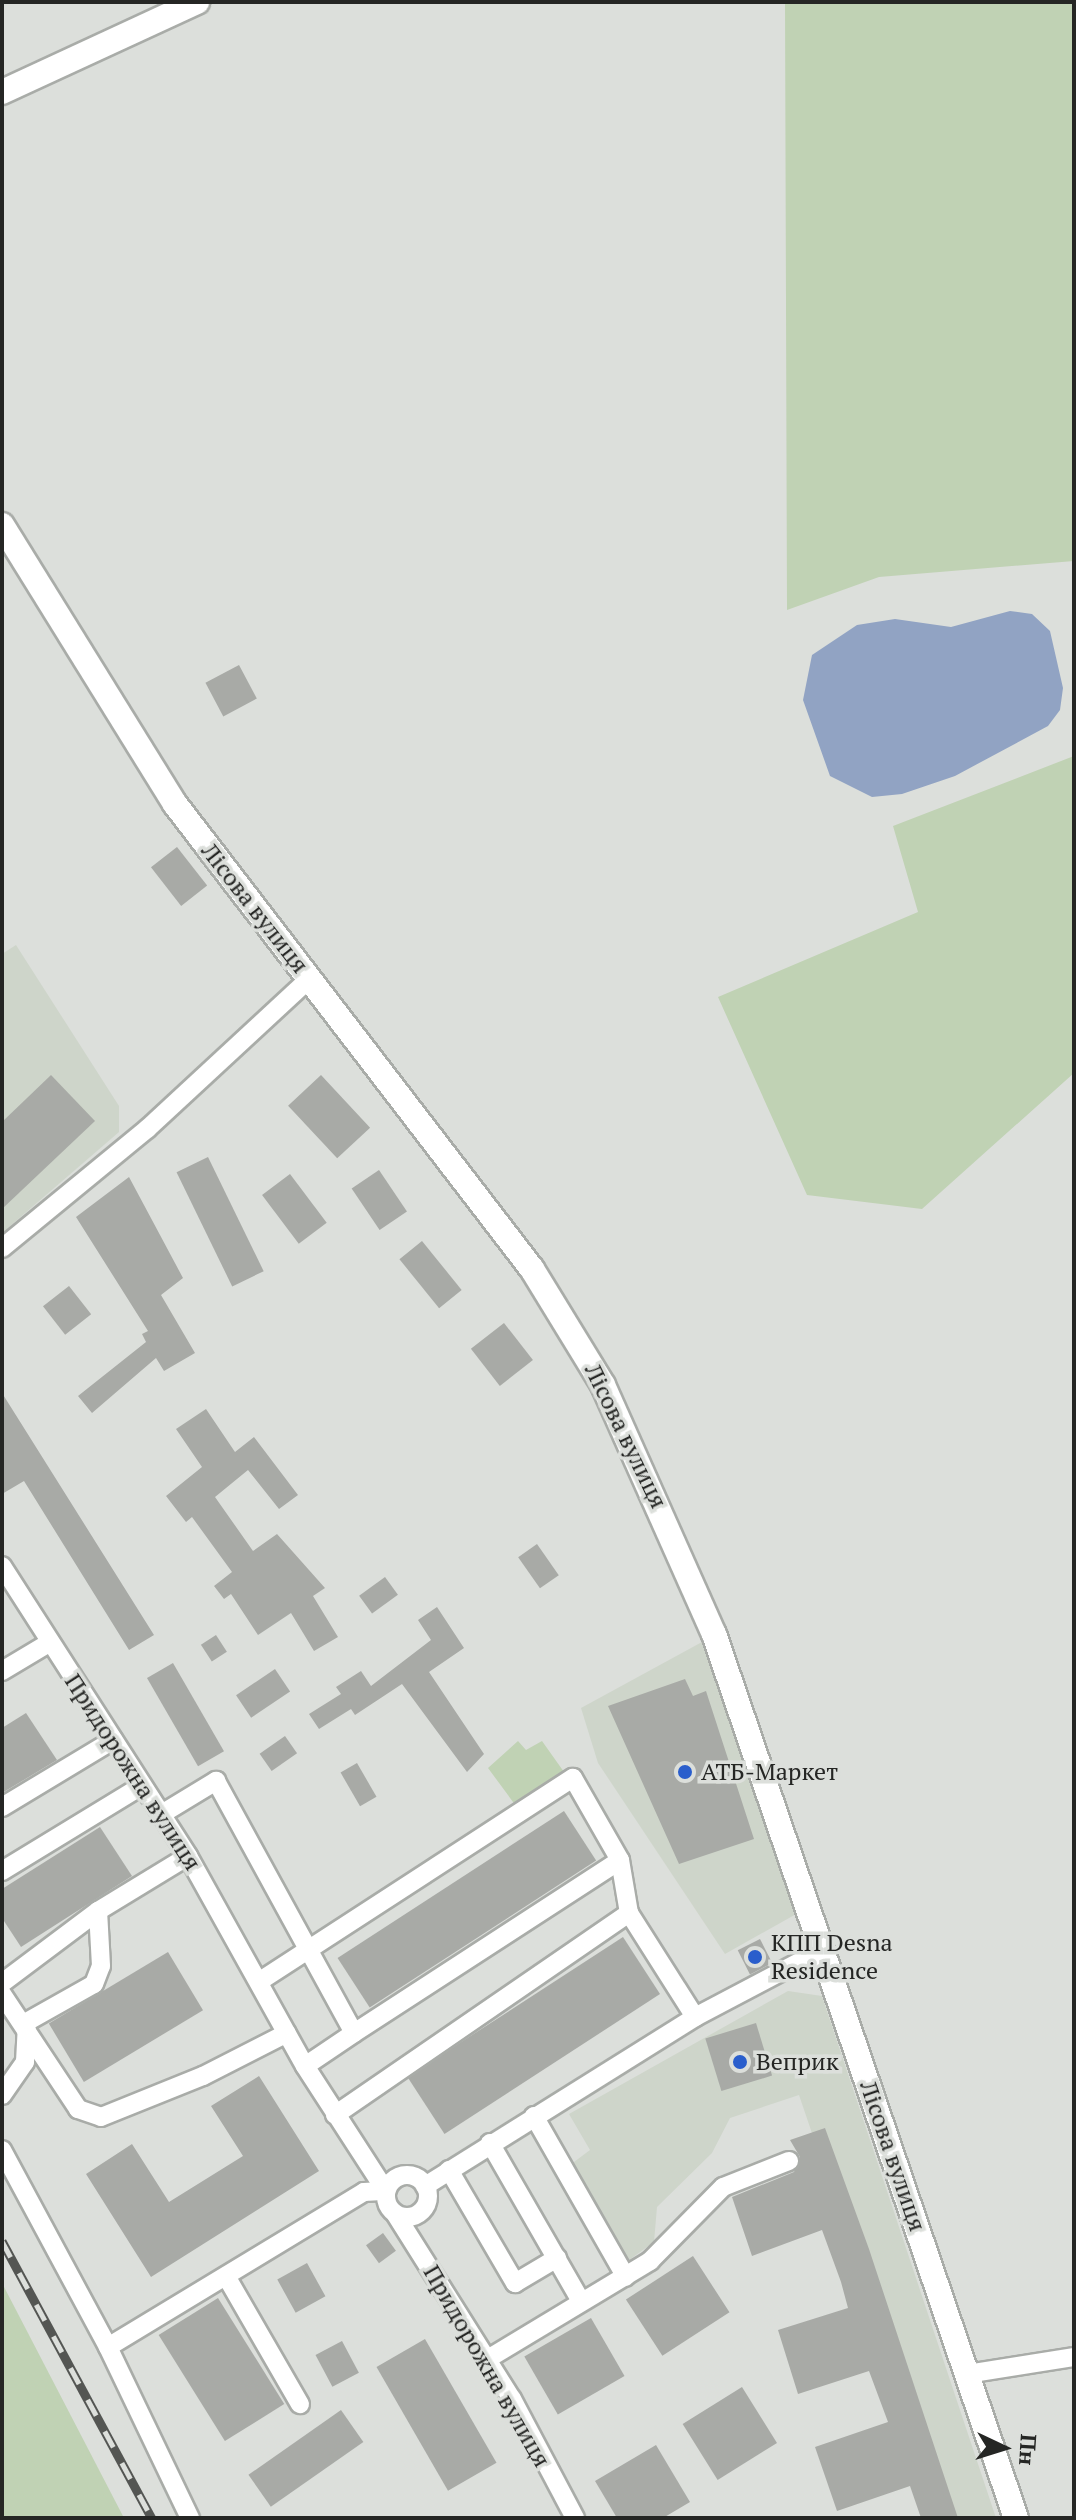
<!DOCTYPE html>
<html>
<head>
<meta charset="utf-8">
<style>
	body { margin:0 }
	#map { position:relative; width:1076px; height:2520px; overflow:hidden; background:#dcdfdb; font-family:"PT Serif",serif }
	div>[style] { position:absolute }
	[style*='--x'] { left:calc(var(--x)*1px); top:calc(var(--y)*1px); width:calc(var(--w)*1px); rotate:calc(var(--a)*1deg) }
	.built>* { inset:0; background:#ced5ca }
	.green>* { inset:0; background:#c0d2b4 }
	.water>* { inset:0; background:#91a3c3 }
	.building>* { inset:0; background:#a8aaa6; transform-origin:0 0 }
	.roads { filter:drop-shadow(2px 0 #a9aca8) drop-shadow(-2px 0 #a9aca8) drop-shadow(0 2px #a9aca8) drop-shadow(0 -2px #a9aca8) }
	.street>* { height:18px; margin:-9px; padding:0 9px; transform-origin:9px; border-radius:9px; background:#fff }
	.street>.ring { margin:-9px; padding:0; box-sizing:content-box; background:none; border:18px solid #fff; border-radius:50% }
	.secondary>* { height:24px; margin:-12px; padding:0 12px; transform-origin:12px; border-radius:12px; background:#fff }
	.rail>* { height:9px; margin-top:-4.5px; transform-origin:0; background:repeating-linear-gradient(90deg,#dcdfdb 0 18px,#545653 0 36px); box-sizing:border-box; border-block:2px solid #545653 }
	.dots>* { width:22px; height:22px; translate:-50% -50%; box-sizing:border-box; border:4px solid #dcdfdb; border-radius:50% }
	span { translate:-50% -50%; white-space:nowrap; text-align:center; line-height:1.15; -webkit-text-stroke:7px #dcdfdb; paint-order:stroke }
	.street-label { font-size:24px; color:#252624 }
	.poi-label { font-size:24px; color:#252624 }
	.left { translate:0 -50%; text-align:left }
	.frame { position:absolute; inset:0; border:4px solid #252624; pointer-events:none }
	.north { position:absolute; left:964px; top:2408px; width:80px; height:80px; -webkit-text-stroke:6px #dcdfdb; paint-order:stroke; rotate:94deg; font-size:22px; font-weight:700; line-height:32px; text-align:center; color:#252624 }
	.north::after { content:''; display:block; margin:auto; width:28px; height:36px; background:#252624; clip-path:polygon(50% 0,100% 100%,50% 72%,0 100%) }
</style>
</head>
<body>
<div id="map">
	<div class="built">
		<div style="clip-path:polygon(16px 945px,119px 1106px,119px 1132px,2px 1233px,2px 954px)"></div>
		<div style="clip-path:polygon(702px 1642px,798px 1913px,725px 1954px,598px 1763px,581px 1708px)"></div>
		<div style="clip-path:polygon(788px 1991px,822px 1996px,996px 2518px,943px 2518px,799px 2095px,730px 2118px,712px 2153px,657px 2207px,654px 2242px,629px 2260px,570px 2165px,590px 2150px,569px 2114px)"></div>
	</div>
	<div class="green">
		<div style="clip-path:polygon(785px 2px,1074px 2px,1074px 561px,879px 577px,787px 610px)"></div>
		<div style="clip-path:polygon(1074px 756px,1074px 1073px,922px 1209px,807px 1195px,718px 997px,918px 912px,893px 826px)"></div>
		<div style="clip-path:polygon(518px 1741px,526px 1750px,542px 1741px,564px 1772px,516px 1806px,488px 1768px)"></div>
		<div style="clip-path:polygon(2px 2283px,124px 2518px,2px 2518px)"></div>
	</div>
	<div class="water">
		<div style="clip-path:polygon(1010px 611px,1032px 614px,1050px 631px,1063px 688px,1060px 710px,1048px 726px,955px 776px,902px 794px,872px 797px,830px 776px,803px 700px,812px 655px,857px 625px,895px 619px,951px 627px)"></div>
	</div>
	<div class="building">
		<div style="left:239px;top:665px;width:38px;height:38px;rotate:62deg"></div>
		<div style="left:177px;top:847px;width:49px;height:33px;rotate:52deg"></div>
		<div style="clip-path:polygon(51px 1075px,95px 1121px,2px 1209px,2px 1122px)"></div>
		<div style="left:321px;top:1075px;width:72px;height:45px;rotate:47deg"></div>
		<div style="left:208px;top:1157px;width:127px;height:35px;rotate:64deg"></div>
		<div style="left:379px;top:1170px;width:50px;height:33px;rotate:56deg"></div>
		<div style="left:290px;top:1174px;width:61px;height:35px;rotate:53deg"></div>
		<div style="clip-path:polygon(129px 1177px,183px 1278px,161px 1295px,195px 1353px,164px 1371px,156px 1358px,92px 1413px,78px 1396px,146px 1342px,142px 1334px,148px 1331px,76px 1217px)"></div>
		<div style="left:422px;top:1241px;width:63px;height:29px;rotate:51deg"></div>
		<div style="left:69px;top:1286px;width:36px;height:33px;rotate:52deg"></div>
		<div style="left:504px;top:1323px;width:47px;height:42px;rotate:52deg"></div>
		<div style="clip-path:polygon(2px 1393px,154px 1635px,129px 1650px,24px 1481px,2px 1494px)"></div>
		<div style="clip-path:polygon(206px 1409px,235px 1452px,254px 1437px,298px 1495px,279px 1509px,248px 1470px,215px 1497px,253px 1551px,277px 1534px,325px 1588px,313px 1596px,338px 1637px,314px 1651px,291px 1613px,258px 1635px,231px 1594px,224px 1599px,214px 1586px,232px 1572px,192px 1517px,186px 1522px,166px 1496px,202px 1467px,176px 1429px)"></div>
		<div style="left:537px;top:1544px;width:38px;height:23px;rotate:55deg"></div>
		<div style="left:385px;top:1577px;width:22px;height:32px;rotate:54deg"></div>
		<div style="clip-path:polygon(437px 1607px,464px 1648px,429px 1672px,484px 1754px,467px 1772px,402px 1684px,355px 1715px,351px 1709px,319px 1729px,309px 1714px,341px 1694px,336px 1687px,361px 1671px,371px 1686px,431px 1640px,418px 1620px)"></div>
		<div style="left:216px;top:1635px;width:20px;height:18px;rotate:57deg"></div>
		<div style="left:173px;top:1663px;width:102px;height:30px;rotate:60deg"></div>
		<div style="left:275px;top:1669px;width:27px;height:47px;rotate:56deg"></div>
		<div style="clip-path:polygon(685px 1679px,693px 1696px,706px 1691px,754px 1839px,679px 1864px,608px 1706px)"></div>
		<div style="clip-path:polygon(26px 1713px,57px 1760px,2px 1793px,2px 1728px)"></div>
		<div style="left:285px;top:1736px;width:21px;height:31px;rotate:55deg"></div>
		<div style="left:357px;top:1763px;width:39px;height:19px;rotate:60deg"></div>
		<div style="left:564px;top:1811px;width:59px;height:270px;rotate:57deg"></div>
		<div style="clip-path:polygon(100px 1827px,132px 1876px,21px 1947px,2px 1918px,2px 1889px)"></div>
		<div style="left:623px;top:1937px;width:68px;height:257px;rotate:57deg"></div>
		<div style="left:760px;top:1939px;width:27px;height:25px;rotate:63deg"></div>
		<div style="left:168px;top:1952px;width:68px;height:139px;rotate:59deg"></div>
		<div style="left:756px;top:2023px;width:55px;height:53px;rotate:73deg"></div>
		<div style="clip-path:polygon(259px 2076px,319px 2171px,151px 2277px,86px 2174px,132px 2144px,169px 2202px,243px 2156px,211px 2106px)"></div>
		<div style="clip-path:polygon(825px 2128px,869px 2249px,958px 2518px,921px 2518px,910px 2486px,837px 2511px,815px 2447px,888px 2422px,869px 2371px,798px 2394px,778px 2330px,848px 2308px,841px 2282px,822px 2230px,752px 2256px,732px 2197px,794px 2172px,800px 2157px,790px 2140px)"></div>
		<div style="left:383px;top:2233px;width:22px;height:21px;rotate:54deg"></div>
		<div style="left:693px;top:2256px;width:67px;height:80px;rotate:57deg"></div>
		<div style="left:307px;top:2263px;width:38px;height:34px;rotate:61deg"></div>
		<div style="left:218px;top:2298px;width:125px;height:70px;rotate:58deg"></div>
		<div style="left:591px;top:2318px;width:67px;height:77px;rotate:60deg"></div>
		<div style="left:425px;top:2339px;width:143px;height:56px;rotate:60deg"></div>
		<div style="left:342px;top:2341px;width:36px;height:30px;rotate:62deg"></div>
		<div style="left:742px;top:2387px;width:66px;height:70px;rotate:58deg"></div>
		<div style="left:341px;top:2410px;width:39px;height:113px;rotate:55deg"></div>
		<div style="clip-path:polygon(656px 2445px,690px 2502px,663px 2518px,617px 2518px,595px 2481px)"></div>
	</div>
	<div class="roads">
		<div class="street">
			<div style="--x:2;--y:1248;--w:188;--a:-39.4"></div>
			<div style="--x:147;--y:1129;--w:222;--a:-42.8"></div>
			<div style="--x:2;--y:1566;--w:345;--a:57.3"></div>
			<div style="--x:188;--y:1856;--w:240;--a:60.9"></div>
			<div style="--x:305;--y:2066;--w:149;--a:57.1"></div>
			<div style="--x:2;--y:1671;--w:55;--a:-30.8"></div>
			<div style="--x:2;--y:1807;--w:130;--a:-31.1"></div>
			<div style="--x:160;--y:1815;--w:66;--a:-31.3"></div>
			<div style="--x:216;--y:1781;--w:287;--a:61.3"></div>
			<div style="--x:354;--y:2033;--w:59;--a:146"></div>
			<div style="--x:2;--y:1871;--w:163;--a:-31.4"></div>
			<div style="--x:260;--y:1981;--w:373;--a:-33"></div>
			<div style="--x:573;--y:1778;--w:95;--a:60.2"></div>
			<div style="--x:620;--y:1860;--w:54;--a:80.4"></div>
			<div style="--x:629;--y:1913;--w:123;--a:57.6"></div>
			<div style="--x:2;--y:1983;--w:120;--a:-36.9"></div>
			<div style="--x:98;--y:1911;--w:105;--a:-31.4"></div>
			<div style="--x:2;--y:1994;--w:138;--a:56.5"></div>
			<div style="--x:78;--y:2109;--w:24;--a:19"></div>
			<div style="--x:101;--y:2117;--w:110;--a:-21.9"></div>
			<div style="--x:203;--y:2076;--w:94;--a:-27.1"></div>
			<div style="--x:23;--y:2024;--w:81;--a:-29.4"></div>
			<div style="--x:94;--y:1984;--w:19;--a:-69"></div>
			<div style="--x:101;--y:1966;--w:55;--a:-93.1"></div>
			<div style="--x:354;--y:2033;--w:317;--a:-33"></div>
			<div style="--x:2;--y:2095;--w:40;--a:-55.1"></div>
			<div style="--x:25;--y:2062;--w:33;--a:-87"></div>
			<div style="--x:335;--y:2115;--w:357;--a:-34.5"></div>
			<div style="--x:534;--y:2116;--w:185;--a:60.3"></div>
			<div style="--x:490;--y:2143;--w:182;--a:60.1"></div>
			<div style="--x:2;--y:2150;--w:224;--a:61.7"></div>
			<div style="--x:108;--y:2347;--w:299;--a:-31.2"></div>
			<div style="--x:364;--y:2192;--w:22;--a:-3"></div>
			<div style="--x:449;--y:2170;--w:131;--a:59.7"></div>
			<div style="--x:515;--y:2283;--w:49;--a:-30.8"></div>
			<div class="ring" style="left:386px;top:2175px;width:24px;height:24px"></div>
			<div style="--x:425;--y:2186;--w:319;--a:-32"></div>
			<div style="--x:695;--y:2017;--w:146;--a:-27.8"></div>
			<div style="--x:396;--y:2215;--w:218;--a:57.8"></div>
			<div style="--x:512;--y:2399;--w:135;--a:62.1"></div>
			<div style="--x:226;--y:2276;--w:148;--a:60"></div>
			<div style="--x:108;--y:2347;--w:190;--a:64.4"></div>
			<div style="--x:486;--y:2360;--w:192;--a:-31.1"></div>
			<div style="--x:650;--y:2261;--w:104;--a:-45.4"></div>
			<div style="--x:723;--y:2187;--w:71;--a:-21.5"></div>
			<div style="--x:967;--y:2374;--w:108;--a:-9"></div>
		</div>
		<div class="secondary">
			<div style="--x:2;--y:92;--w:215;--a:-24.8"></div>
			<div style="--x:2;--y:525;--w:328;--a:58.2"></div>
			<div style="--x:175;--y:804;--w:586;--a:52.49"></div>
			<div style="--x:532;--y:1269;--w:136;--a:58.5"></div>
			<div style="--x:603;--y:1385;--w:273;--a:66"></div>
			<div style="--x:714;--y:1634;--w:934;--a:71.14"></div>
		</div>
	</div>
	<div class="rail">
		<div style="--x:2;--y:2241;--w:315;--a:61.6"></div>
	</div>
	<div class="dots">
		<div style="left:685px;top:1772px;background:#2a5ecc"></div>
		<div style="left:755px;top:1957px;background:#2a5ecc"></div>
		<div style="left:740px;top:2062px;background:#2a5ecc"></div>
	</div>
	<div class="street-label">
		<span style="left:255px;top:908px;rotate:52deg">Лісова вулиця</span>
		<span style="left:626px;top:1436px;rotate:64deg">Лісова вулиця</span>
		<span style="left:133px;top:1772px;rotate:57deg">Придорожна вулиця</span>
		<span style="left:893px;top:2156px;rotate:71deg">Лісова вулиця</span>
		<span style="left:487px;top:2366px;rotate:60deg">Придорожна вулиця</span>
	</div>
	<div class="poi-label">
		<span class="left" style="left:701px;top:1772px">АТБ-Маркет</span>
		<span class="left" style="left:771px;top:1957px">КПП Desna<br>Residence</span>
		<span class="left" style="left:756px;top:2062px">Веприк</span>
	</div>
	<div class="frame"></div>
	<div class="north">Пн</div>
</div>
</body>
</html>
